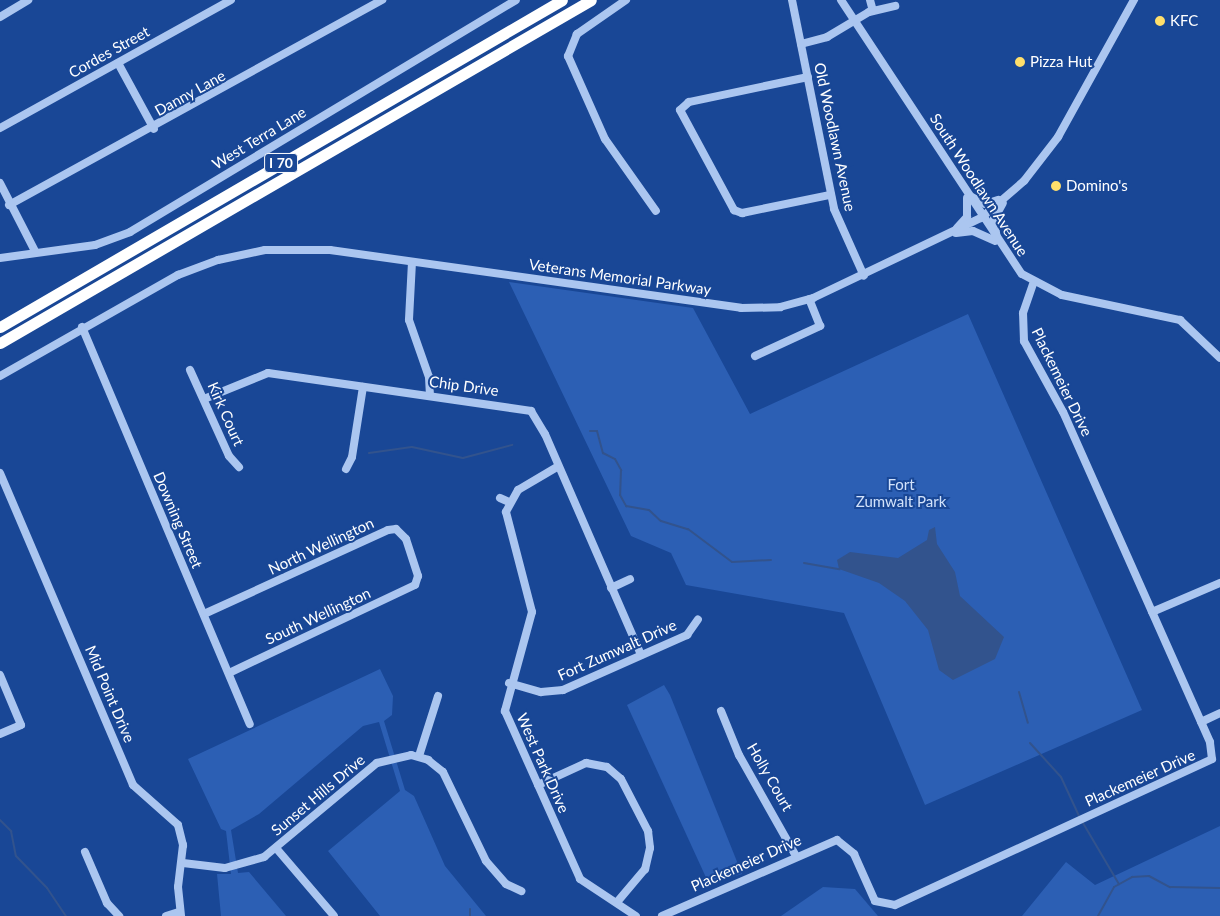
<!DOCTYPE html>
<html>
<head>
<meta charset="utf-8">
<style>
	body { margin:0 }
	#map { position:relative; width:1220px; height:916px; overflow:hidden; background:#194796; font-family:Lato,sans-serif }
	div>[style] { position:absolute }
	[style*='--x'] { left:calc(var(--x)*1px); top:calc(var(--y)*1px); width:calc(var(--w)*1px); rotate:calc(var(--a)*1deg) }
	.green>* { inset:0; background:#2c5fb4 }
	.water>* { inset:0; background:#32538d }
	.stream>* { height:2px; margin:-1px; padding:0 1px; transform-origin:1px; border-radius:1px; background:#32538d }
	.minor>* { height:8px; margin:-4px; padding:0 4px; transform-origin:4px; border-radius:4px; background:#abc6f0 }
	.highway>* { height:11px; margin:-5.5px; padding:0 5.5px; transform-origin:5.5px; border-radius:5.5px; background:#fff }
	.dots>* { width:14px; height:14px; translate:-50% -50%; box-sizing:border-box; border:2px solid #194796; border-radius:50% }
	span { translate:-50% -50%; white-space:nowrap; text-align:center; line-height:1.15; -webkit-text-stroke:4px #194796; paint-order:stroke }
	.shield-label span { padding:1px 4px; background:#194796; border:1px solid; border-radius:4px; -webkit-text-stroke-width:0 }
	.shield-label { font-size:14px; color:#fff; font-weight:700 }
	.poi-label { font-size:15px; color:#fff }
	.left { translate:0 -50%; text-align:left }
	.street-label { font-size:15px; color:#fff }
	.park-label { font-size:15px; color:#d2e2fb }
</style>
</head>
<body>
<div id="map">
	<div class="green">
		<div style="clip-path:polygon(509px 282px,693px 308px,750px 414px,968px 314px,1142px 710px,925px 805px,844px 613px,686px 585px,671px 553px,631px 536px)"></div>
		<div style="clip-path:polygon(380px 669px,393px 696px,392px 715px,384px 721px,405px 790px,414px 796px,445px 866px,486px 916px,380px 916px,328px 851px,400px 791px,379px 722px,363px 726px,259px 814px,231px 830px,238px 873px,249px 872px,286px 916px,221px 916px,217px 874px,231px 874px,226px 831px,221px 829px,188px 759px)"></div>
		<div style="clip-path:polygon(664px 685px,670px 695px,742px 874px,709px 884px,627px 705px)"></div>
		<div style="clip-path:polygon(1220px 826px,1220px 916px,1022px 916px,1066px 862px,1095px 885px)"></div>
		<div style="clip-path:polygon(823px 887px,855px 889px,878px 916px,781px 916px)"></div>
	</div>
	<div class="water">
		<div style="clip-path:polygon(935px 527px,937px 544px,955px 572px,960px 596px,1004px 637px,995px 659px,953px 680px,939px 670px,928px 630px,905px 601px,879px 583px,839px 569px,837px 560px,850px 552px,898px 558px,927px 540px,929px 530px)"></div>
	</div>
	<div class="stream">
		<div style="--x:590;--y:431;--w:7;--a:0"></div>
		<div style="--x:597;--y:431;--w:23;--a:75"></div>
		<div style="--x:603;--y:453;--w:13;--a:27"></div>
		<div style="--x:615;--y:459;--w:13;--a:61"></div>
		<div style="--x:621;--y:470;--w:25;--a:92"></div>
		<div style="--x:620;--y:495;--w:13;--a:61"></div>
		<div style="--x:626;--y:506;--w:23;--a:10"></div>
		<div style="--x:649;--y:510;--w:16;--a:43"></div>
		<div style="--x:661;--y:521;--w:28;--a:17"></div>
		<div style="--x:688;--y:529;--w:55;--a:36.9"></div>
		<div style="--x:732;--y:562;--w:39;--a:-3"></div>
		<div style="--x:369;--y:453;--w:43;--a:-7.9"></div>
		<div style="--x:412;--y:447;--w:52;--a:12.2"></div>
		<div style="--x:463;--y:458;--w:51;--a:-14.9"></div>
		<div style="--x:804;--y:563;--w:36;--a:10"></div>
		<div style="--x:1019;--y:692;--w:32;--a:74"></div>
		<div style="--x:1030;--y:743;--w:46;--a:47.6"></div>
		<div style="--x:1061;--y:777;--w:43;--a:65.2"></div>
		<div style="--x:0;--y:820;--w:16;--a:45"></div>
		<div style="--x:11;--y:831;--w:25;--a:79"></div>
		<div style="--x:16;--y:856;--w:45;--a:45.9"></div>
		<div style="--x:47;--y:888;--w:34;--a:56"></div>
		<div style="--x:1083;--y:823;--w:71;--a:59.5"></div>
		<div style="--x:470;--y:916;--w:7;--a:-90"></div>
		<div style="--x:1098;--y:916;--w:33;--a:-61"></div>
		<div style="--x:1114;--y:887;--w:21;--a:-29"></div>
		<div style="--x:1132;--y:877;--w:17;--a:-3"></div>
		<div style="--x:1149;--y:876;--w:24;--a:28"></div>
		<div style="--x:1170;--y:887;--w:50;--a:1.1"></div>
	</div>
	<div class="minor">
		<div style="--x:626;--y:0;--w:60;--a:145.2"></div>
		<div style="--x:577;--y:34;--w:24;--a:112"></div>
		<div style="--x:568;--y:56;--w:91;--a:66"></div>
		<div style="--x:605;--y:139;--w:88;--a:54.7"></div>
		<div style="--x:792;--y:0;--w:213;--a:78.6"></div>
		<div style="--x:834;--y:209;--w:73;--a:65.9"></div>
		<div style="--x:841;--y:0;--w:328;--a:56.6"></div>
		<div style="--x:1022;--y:274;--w:45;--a:27.7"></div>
		<div style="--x:1062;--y:295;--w:121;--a:12"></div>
		<div style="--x:1180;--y:320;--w:55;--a:43.5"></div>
		<div style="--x:870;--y:0;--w:11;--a:75"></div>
		<div style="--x:0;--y:17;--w:33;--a:-31"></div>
		<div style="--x:801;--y:44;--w:27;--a:-15"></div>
		<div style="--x:827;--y:37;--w:49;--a:-30.8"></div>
		<div style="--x:869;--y:12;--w:27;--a:-13"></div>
		<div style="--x:118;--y:63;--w:75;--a:61.4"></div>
		<div style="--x:808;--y:77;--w:122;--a:168.1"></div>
		<div style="--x:689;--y:102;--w:12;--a:138"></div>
		<div style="--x:680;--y:110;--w:114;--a:61.6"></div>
		<div style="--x:734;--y:210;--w:9;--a:21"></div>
		<div style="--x:742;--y:213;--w:90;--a:-11.6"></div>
		<div style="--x:0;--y:128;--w:264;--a:-29"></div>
		<div style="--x:0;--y:183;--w:76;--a:62.8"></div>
		<div style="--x:970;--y:196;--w:17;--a:28"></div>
		<div style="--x:985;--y:204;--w:14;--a:-17"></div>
		<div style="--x:9;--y:205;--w:426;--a:-28.8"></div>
		<div style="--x:957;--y:228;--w:15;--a:-48"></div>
		<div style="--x:967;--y:217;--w:19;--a:-90"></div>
		<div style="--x:956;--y:233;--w:17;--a:-7"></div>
		<div style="--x:973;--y:231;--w:24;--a:24"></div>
		<div style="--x:997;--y:239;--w:20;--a:-99"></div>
		<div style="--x:994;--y:219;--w:18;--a:-61"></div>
		<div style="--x:0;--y:258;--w:96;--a:-7.8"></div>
		<div style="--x:95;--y:245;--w:37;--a:-20"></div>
		<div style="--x:130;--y:232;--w:450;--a:-31"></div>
		<div style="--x:412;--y:262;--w:58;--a:93"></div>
		<div style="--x:409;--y:320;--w:60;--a:70.7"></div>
		<div style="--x:429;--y:377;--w:18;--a:87"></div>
		<div style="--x:82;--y:327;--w:431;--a:67.1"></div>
		<div style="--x:755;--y:356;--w:72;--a:-24.8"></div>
		<div style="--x:820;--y:326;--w:29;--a:-112"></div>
		<div style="--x:190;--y:370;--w:94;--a:65.6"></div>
		<div style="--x:229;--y:456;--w:15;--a:48"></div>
		<div style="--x:0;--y:376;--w:205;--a:-29.6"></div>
		<div style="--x:178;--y:275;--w:43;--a:-20.6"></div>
		<div style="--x:218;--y:260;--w:48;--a:-12"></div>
		<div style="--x:265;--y:250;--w:65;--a:0"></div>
		<div style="--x:330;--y:250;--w:415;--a:8"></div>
		<div style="--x:741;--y:308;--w:39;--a:-1"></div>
		<div style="--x:780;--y:307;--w:34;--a:-15"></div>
		<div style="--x:813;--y:298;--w:186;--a:-25.5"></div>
		<div style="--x:981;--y:218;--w:57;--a:-40.7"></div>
		<div style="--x:1024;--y:181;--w:56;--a:-52.3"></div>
		<div style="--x:1058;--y:137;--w:157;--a:-61"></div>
		<div style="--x:204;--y:399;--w:69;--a:-22.1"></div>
		<div style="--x:268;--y:373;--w:266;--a:8.2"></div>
		<div style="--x:531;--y:411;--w:27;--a:59"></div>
		<div style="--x:545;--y:434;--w:241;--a:66.5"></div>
		<div style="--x:557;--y:467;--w:45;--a:149.5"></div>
		<div style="--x:518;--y:490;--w:25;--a:119"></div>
		<div style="--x:506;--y:512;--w:103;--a:75.4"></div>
		<div style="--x:532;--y:612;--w:103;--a:105.3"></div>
		<div style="--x:505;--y:711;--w:184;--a:65.9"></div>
		<div style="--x:580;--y:879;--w:67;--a:33.5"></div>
		<div style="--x:346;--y:469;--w:13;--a:-63"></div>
		<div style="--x:352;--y:457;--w:71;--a:-81.1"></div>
		<div style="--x:0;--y:473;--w:339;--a:66.9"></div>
		<div style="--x:133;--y:785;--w:60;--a:41.6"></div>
		<div style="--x:178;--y:825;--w:21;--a:76"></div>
		<div style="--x:183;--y:845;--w:42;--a:96.8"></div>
		<div style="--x:178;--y:887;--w:29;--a:84"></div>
		<div style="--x:500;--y:498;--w:10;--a:24"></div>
		<div style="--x:611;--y:588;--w:21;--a:-25"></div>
		<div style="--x:1152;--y:612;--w:74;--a:-23.1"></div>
		<div style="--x:204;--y:614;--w:202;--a:-24.5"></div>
		<div style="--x:388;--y:530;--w:8;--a:-7"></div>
		<div style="--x:396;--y:529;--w:14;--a:45"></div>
		<div style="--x:406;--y:539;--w:39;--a:72"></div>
		<div style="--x:418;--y:576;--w:9;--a:108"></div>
		<div style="--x:415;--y:585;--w:206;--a:154.7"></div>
		<div style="--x:0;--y:675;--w:54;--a:67.2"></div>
		<div style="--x:21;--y:725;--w:23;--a:157"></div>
		<div style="--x:509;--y:683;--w:33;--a:16"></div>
		<div style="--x:541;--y:692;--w:22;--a:-5"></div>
		<div style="--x:563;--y:690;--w:136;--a:-23.9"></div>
		<div style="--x:687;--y:635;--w:19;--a:-55"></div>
		<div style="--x:721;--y:711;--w:48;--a:67.8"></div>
		<div style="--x:739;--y:755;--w:116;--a:60.6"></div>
		<div style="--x:1201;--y:722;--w:21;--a:-25"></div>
		<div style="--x:419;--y:756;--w:63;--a:-72.4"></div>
		<div style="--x:538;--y:785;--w:53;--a:-24.6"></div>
		<div style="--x:586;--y:763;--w:21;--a:11"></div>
		<div style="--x:607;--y:767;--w:18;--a:41"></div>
		<div style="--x:621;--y:779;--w:59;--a:62.6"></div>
		<div style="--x:648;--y:831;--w:17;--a:83"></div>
		<div style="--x:650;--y:848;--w:22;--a:103"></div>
		<div style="--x:645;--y:869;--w:42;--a:130.2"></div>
		<div style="--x:276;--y:848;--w:89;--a:49.5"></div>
		<div style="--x:85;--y:852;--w:56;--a:66.7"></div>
		<div style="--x:107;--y:903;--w:18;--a:47"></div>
		<div style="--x:183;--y:863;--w:42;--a:6.8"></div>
		<div style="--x:225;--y:868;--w:41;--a:-15.8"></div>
		<div style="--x:264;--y:857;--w:147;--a:-39.8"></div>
		<div style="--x:377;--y:763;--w:35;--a:-13"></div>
		<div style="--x:411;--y:755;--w:18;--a:16"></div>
		<div style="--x:428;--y:760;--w:19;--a:39"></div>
		<div style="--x:443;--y:772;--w:99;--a:64.2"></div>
		<div style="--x:486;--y:861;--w:30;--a:49"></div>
		<div style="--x:506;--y:884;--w:17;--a:25"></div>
		<div style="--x:166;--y:916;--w:14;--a:-17"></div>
		<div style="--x:662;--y:916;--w:191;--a:-23.5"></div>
		<div style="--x:837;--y:840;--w:22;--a:39"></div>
		<div style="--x:854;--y:854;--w:51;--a:65.9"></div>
		<div style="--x:875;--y:901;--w:20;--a:11"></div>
		<div style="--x:895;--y:905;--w:349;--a:-24.7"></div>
		<div style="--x:1212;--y:759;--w:17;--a:-97"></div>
		<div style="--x:1210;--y:742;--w:361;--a:-114"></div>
		<div style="--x:1063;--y:412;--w:81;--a:-118.8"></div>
		<div style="--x:1024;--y:341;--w:28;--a:-92"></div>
		<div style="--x:1023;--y:313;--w:31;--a:-71"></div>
	</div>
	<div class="highway">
		<div style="--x:0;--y:327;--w:650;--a:-30.19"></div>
		<div style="--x:0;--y:343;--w:683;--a:-30.13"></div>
	</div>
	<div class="dots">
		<div style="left:1160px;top:21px;background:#ffdf6b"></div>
		<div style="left:1020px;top:62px;background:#ffdf6b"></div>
		<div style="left:1056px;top:186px;background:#ffdf6b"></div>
	</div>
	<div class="shield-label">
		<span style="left:281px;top:163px">I 70</span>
	</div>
	<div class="poi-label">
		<span class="left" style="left:1170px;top:21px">KFC</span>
		<span class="left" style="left:1030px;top:62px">Pizza Hut</span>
		<span class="left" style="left:1066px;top:186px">Domino's</span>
	</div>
	<div class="street-label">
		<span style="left:109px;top:52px;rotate:-29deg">Cordes Street</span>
		<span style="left:190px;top:93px;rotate:-29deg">Danny Lane</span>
		<span style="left:835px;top:137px;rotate:78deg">Old Woodlawn Avenue</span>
		<span style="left:259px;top:138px;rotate:-31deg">West Terra Lane</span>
		<span style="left:979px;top:185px;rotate:57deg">South Woodlawn Avenue</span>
		<span style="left:620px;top:277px;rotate:8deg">Veterans Memorial Parkway</span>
		<span style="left:1062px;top:382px;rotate:64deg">Plackemeier Drive</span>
		<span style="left:464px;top:386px;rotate:8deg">Chip Drive</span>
		<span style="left:226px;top:414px;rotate:66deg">Kirk Court</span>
		<span style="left:178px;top:520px;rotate:67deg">Downing Street</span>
		<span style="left:321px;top:546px;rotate:-25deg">North Wellington</span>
		<span style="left:318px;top:616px;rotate:-25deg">South Wellington</span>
		<span style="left:617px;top:650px;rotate:-24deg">Fort Zumwalt Drive</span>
		<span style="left:110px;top:694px;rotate:67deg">Mid Point Drive</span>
		<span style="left:543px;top:763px;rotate:66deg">West Park Drive</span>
		<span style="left:770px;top:777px;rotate:60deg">Holly Court</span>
		<span style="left:1140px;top:778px;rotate:-24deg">Plackemeier Drive</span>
		<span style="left:318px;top:795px;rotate:-40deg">Sunset Hills Drive</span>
		<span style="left:746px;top:863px;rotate:-24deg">Plackemeier Drive</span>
	</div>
	<div class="park-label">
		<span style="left:901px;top:493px">Fort<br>Zumwalt Park</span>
	</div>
</div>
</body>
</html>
